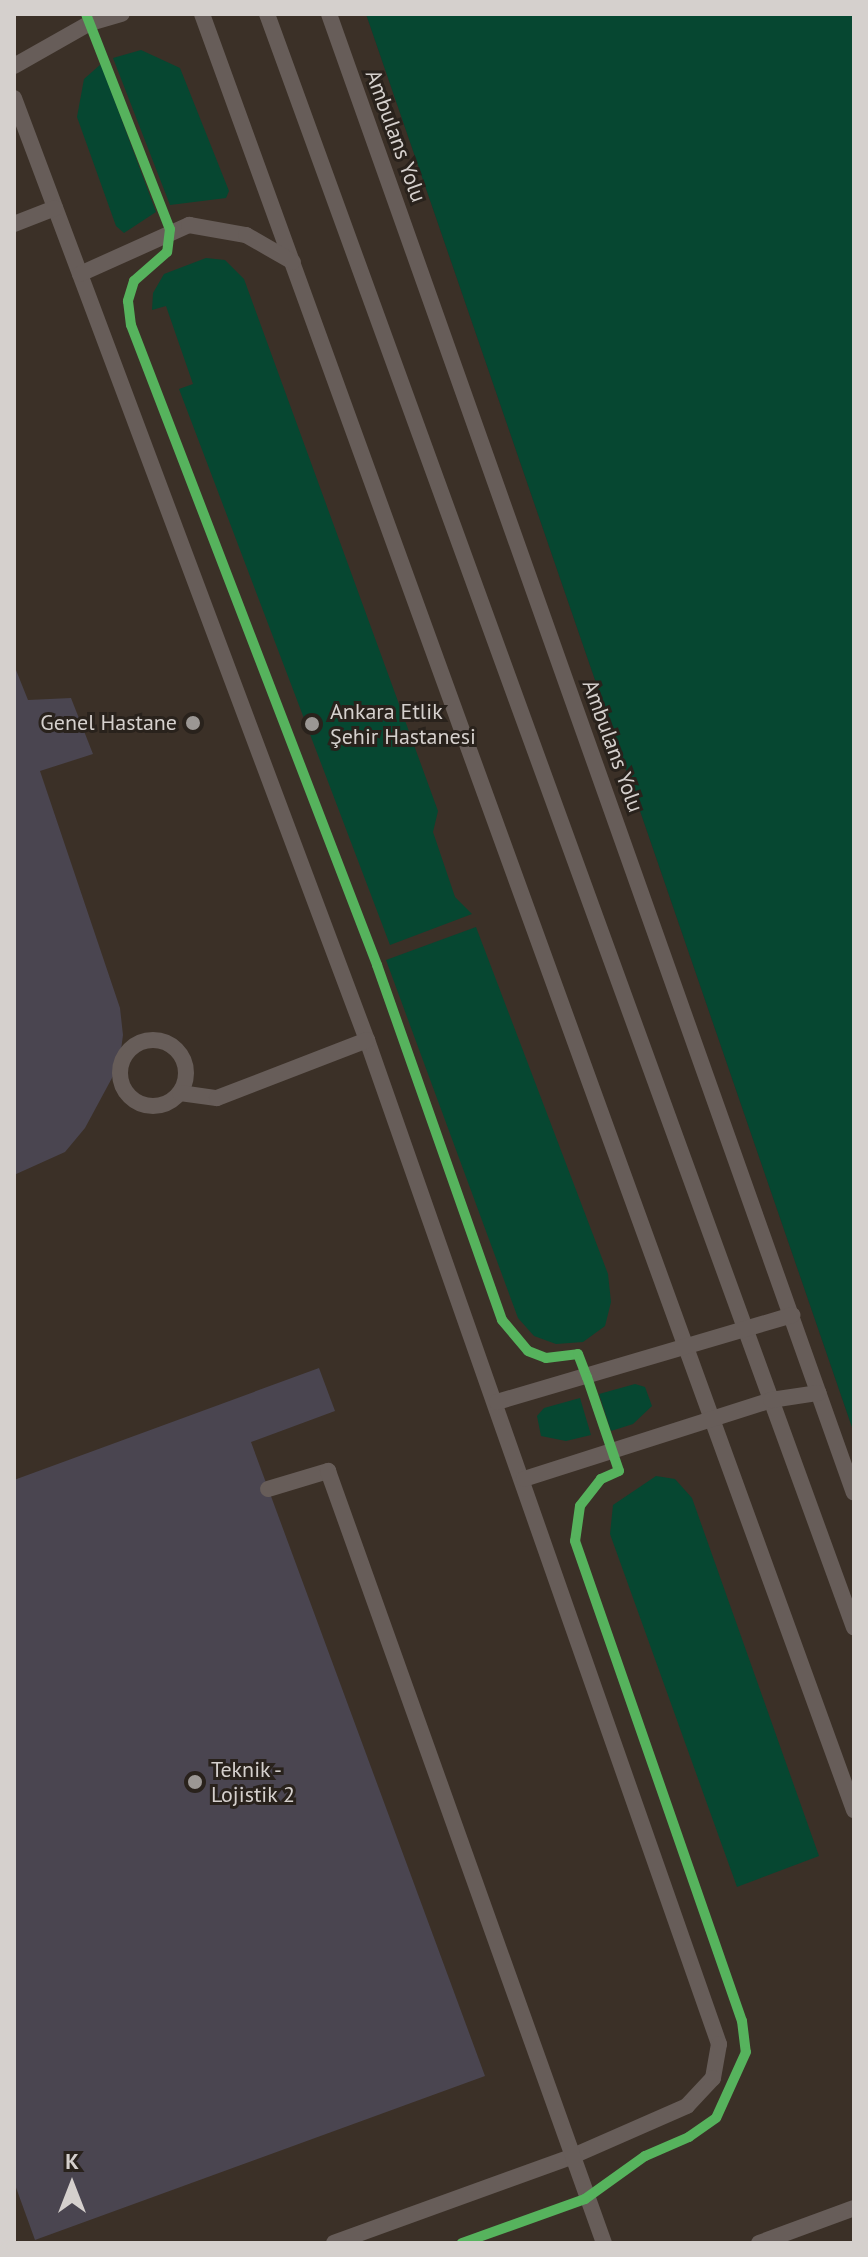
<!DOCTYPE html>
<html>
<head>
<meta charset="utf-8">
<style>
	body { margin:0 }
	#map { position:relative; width:868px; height:2257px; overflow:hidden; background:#302c29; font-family:"PT Sans",sans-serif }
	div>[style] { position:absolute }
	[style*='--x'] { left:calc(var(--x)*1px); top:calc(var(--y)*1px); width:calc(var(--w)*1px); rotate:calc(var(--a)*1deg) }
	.built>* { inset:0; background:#3b3027 }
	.green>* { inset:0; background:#064731 }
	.building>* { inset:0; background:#4a4550 }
	.service>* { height:16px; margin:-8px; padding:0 8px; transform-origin:8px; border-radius:8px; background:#675d59 }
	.service>.ring { margin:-8px; padding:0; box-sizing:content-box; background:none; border:16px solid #675d59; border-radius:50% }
	.cycleway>* { height:10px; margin:-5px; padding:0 5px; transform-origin:5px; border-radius:5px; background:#56b35d }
	.dots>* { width:22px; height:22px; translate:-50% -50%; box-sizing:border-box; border:4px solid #29221c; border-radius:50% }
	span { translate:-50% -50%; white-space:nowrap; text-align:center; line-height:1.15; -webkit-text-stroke:6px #29221c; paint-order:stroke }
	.street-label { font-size:22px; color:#d5d0cd }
	.poi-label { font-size:22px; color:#d5d0cd }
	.left { translate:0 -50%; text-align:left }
	.right { translate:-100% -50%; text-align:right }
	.frame { position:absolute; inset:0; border:16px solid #d5d0cd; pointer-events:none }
	.north { position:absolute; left:32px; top:2145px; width:80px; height:80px; -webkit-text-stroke:6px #29221c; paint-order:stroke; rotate:0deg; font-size:22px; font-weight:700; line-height:32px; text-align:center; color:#d5d0cd }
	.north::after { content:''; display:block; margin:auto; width:28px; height:36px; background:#d5d0cd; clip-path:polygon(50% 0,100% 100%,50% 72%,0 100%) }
</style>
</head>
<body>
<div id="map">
	<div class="built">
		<div style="clip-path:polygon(14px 14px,366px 14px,854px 1433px,854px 2243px,14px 2243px)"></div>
	</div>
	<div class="green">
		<div style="clip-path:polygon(366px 14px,854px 14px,854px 1433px)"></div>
		<div style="clip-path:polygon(141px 50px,180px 68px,229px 191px,226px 198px,170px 205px,113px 58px)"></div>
		<div style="clip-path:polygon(101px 64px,156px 212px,124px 233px,116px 226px,77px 117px,84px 79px)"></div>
		<div style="clip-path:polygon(206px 258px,225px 260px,244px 279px,438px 811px,433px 832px,455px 897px,472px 914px,390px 945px,179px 389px,193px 384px,166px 306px,152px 310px,153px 293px,164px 274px)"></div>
		<div style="clip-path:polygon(476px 927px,608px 1274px,611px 1302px,605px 1326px,583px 1342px,556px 1344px,534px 1336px,518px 1318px,386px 960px)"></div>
		<div style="clip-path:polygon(635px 1384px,645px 1387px,652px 1406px,633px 1424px,611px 1431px,599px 1394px)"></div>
		<div style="clip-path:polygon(580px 1398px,591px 1435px,566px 1441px,541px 1436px,537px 1416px,544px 1408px)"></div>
		<div style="clip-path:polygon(656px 1476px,675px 1479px,692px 1498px,819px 1856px,737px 1887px,610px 1534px,613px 1505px)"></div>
	</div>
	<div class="building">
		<div style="clip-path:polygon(14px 665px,28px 700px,71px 698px,93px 754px,40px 771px,120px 1008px,123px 1035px,119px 1065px,85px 1128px,65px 1152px,14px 1175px)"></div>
		<div style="clip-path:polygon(319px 1368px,335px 1411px,251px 1442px,485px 2076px,35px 2240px,14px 2182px,14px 1480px)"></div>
	</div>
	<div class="service">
		<div style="--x:202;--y:14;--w:1911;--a:70.05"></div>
		<div style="--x:267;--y:14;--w:1717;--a:70.01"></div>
		<div style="--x:329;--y:14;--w:1569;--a:70.46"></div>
		<div style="--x:14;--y:66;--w:87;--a:-29.5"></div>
		<div style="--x:90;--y:23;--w:33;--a:-16"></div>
		<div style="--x:14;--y:98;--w:1006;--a:69.46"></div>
		<div style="--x:367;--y:1040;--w:1064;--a:70.68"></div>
		<div style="--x:719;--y:2044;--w:35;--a:100"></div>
		<div style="--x:713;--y:2078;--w:38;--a:133"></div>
		<div style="--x:687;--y:2106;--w:127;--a:156.3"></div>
		<div style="--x:571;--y:2157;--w:252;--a:160.1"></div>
		<div style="--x:14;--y:224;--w:44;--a:-21.3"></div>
		<div style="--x:80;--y:274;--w:120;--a:-24.2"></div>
		<div style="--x:189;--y:225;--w:58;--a:10"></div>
		<div style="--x:246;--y:235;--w:54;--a:29.9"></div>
		<div class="ring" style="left:120px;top:1040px;width:50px;height:50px"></div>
		<div style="--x:180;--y:1093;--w:37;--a:8"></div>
		<div style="--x:217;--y:1098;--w:161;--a:-21.1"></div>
		<div style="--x:497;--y:1402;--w:308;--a:-16.4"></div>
		<div style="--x:524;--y:1479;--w:259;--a:-17.7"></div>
		<div style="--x:771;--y:1400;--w:48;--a:-8.5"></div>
		<div style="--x:268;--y:1489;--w:63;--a:-16.7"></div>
		<div style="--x:328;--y:1471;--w:820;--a:70.33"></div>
		<div style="--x:759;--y:2243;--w:101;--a:-20.2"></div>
	</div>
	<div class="cycleway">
		<div style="--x:86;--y:14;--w:231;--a:68.7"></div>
		<div style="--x:170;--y:229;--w:23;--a:97"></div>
		<div style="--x:167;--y:252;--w:44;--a:138.7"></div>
		<div style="--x:134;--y:281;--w:21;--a:107"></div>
		<div style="--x:128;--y:301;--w:24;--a:83"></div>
		<div style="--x:131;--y:325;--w:686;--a:68.97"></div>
		<div style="--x:377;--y:965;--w:376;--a:70.6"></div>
		<div style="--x:502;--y:1320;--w:40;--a:50"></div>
		<div style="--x:528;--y:1351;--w:19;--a:21"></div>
		<div style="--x:546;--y:1358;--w:32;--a:-7"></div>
		<div style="--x:578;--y:1354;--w:25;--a:69"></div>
		<div style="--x:587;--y:1377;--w:99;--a:71.2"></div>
		<div style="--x:619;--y:1471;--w:20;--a:156"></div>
		<div style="--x:601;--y:1479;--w:34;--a:128"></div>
		<div style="--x:580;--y:1506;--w:35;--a:98"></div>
		<div style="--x:575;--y:1541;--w:508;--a:70.82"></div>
		<div style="--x:742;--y:2021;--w:31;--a:83"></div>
		<div style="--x:746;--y:2052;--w:72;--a:114.4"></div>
		<div style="--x:716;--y:2118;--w:33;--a:145"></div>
		<div style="--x:689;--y:2137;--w:48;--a:156.6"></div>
		<div style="--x:645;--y:2156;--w:74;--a:144.4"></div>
		<div style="--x:585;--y:2199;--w:131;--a:160.3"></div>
	</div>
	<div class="dots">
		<div style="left:193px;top:723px;background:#9b9794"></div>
		<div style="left:312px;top:724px;background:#9b9794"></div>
		<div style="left:195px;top:1782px;background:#9b9794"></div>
	</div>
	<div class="street-label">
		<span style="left:396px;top:136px;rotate:70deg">Ambulans Yolu</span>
		<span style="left:613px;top:746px;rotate:70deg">Ambulans Yolu</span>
	</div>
	<div class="poi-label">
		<span class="left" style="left:330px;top:724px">Ankara Etlik<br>Şehir Hastanesi</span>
		<span class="right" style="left:177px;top:723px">Genel Hastane</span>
		<span class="left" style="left:211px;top:1782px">Teknik -<br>Lojistik 2</span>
	</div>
	<div class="frame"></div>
	<div class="north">K</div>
</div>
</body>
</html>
